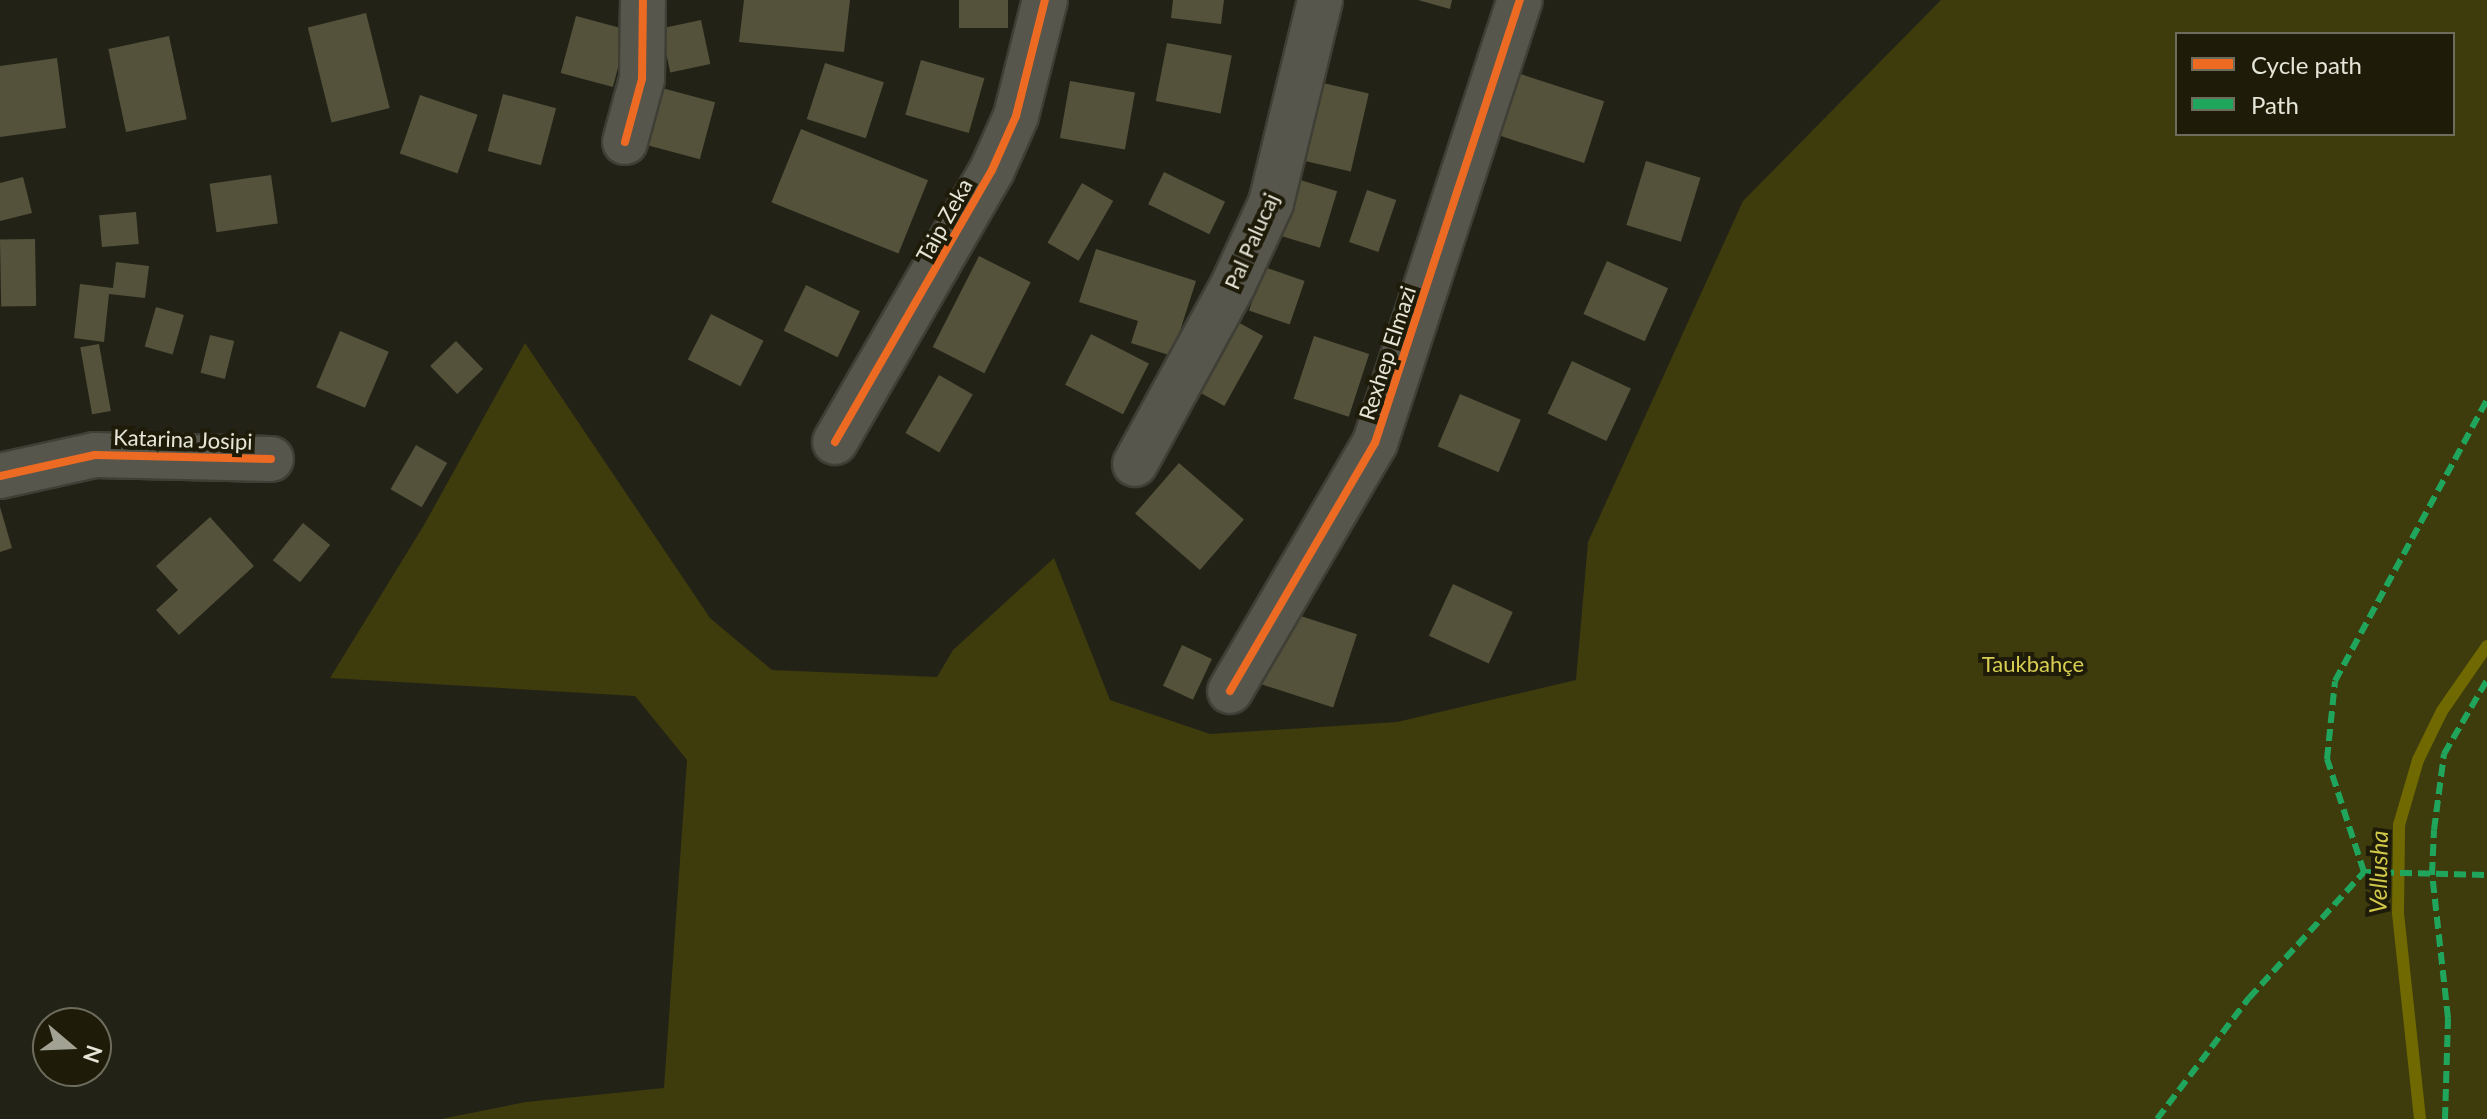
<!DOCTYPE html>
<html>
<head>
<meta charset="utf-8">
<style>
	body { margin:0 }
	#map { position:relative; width:2487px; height:1119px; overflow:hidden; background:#222217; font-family:Lato,sans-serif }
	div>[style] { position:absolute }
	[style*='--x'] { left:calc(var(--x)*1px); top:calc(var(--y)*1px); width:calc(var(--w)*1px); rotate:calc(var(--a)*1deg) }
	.green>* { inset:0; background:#3e3b0d }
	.stream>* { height:12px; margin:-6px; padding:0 6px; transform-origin:6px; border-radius:6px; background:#706902 }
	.building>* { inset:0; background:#54523b; transform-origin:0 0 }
	.roads { filter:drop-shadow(2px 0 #3f3f36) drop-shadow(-2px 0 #3f3f36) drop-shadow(0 2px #3f3f36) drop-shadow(0 -2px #3f3f36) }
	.minor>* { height:44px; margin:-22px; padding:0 22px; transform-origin:22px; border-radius:22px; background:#56564d }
	.quiet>* { height:6px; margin-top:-3px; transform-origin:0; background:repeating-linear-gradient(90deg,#20a55d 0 12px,transparent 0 18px) }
	.cycleway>* { height:8px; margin:-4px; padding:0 4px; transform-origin:4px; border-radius:4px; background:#ed6a23 }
	span { translate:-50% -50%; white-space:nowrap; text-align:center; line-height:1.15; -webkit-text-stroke:8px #1e1c09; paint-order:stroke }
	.street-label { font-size:22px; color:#e5e5d8 }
	.park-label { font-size:22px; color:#d8cf52 }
	.water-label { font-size:24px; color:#d1c84a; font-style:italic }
	.legend { position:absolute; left:2175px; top:32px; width:280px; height:104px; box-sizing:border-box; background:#1e1c09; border:2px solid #6e6c5c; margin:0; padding:10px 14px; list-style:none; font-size:24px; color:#e5e5d8 }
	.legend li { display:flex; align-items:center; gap:16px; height:40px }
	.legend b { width:40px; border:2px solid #6e6c5c }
	.north { position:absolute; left:32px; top:1007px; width:80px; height:80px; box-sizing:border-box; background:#1e1c09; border:2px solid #6e6c5c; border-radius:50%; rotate:109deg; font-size:22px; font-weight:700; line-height:32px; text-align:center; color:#e5e5d8 }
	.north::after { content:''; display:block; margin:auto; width:28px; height:36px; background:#a1a194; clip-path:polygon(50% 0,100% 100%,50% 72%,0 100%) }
</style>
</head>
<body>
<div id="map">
	<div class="green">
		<div style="clip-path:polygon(evenodd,1941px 0,2487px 0,2487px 1119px,441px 1119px,526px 1102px,664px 1088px,687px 760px,635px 696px,330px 678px,424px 525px,525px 343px,710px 618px,772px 670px,937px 677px,953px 650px,1054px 558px,1110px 700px,1210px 734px,1397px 722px,1576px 680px,1588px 542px,1743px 201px,1941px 0,2177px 34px,2453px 34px,2453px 134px,2177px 134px,2177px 34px)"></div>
	</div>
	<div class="stream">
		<div style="--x:2420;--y:1119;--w:207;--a:-96.1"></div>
		<div style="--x:2398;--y:913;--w:88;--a:-89.3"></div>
		<div style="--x:2399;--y:825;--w:68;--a:-73.7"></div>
		<div style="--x:2418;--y:760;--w:55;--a:-63.9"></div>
		<div style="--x:2442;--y:711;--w:79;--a:-55.3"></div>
	</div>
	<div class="building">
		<div style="clip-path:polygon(744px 0,850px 0,844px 52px,739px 42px)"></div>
		<div style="left:959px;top:0;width:49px;height:28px"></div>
		<div style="clip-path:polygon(1173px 0,1224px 0,1221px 24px,1171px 18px)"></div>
		<div style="clip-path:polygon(1418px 0,1452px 0,1450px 9px)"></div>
		<div style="left:366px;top:13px;width:98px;height:60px;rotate:76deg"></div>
		<div style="left:576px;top:16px;width:54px;height:59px;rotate:15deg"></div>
		<div style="left:701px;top:20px;width:45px;height:41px;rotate:78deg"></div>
		<div style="left:169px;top:36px;width:85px;height:62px;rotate:78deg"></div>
		<div style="left:1167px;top:43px;width:66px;height:59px;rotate:11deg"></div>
		<div style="clip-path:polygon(57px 58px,66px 128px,0 137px,0 66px)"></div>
		<div style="left:921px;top:60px;width:66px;height:57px;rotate:16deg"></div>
		<div style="left:825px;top:63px;width:62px;height:59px;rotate:18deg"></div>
		<div style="left:1511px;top:71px;width:98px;height:65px;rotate:18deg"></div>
		<div style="left:1070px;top:81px;width:66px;height:58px;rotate:10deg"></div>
		<div style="left:1323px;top:83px;width:47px;height:80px;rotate:13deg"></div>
		<div style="left:662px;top:88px;width:55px;height:59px;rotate:15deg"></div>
		<div style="left:503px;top:94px;width:55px;height:59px;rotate:15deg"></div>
		<div style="left:420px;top:95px;width:61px;height:62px;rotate:19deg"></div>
		<div style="left:801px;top:129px;width:137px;height:79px;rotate:22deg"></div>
		<div style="left:1646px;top:161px;width:57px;height:67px;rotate:17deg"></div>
		<div style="left:1164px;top:172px;width:68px;height:36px;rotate:26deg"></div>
		<div style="left:271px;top:175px;width:49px;height:62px;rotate:82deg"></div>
		<div style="clip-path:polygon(23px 177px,32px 213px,0 221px,0 183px)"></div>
		<div style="left:1297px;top:179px;width:42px;height:59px;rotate:17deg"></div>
		<div style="left:1082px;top:183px;width:36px;height:69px;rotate:30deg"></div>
		<div style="left:1367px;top:190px;width:31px;height:55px;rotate:19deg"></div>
		<div style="left:136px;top:212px;width:32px;height:37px;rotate:85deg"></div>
		<div style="left:35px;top:239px;width:67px;height:35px;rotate:89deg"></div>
		<div style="clip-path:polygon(1096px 249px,1196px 281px,1172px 356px,1131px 343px,1138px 321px,1079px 302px)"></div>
		<div style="left:979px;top:256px;width:58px;height:102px;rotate:27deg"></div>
		<div style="left:1607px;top:261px;width:67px;height:58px;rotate:24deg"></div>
		<div style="clip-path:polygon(116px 262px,149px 266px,145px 298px,109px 294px,104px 342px,74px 338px,80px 284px,113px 288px)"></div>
		<div style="left:1264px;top:267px;width:43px;height:46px;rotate:19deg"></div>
		<div style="left:806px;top:285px;width:60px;height:51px;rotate:26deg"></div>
		<div style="left:156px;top:307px;width:29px;height:41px;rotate:16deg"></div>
		<div style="left:711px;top:314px;width:59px;height:51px;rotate:27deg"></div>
		<div style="left:1236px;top:321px;width:31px;height:80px;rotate:29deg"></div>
		<div style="left:340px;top:331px;width:53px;height:61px;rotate:23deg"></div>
		<div style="left:1091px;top:334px;width:65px;height:57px;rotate:27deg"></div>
		<div style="left:210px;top:335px;width:25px;height:39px;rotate:14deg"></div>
		<div style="left:1314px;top:336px;width:58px;height:66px;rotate:18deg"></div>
		<div style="left:456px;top:341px;width:39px;height:36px;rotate:46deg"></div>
		<div style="left:99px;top:344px;width:68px;height:19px;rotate:80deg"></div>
		<div style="left:1572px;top:361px;width:65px;height:58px;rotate:25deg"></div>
		<div style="left:939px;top:375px;width:39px;height:67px;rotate:30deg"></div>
		<div style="left:1460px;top:394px;width:66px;height:57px;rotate:23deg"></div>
		<div style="left:416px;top:445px;width:36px;height:51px;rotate:30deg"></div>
		<div style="left:1179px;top:463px;width:86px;height:67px;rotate:41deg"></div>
		<div style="clip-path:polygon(0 507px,12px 548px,0 552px)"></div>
		<div style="clip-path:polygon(210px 517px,254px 566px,179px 635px,156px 610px,178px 590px,156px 566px)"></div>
		<div style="left:303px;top:523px;width:35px;height:48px;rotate:39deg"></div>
		<div style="left:1453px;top:584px;width:66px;height:57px;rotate:25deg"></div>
		<div style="left:1279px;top:609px;width:82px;height:77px;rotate:18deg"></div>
		<div style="left:1182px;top:645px;width:33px;height:45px;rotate:25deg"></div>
	</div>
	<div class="roads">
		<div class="minor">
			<div style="--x:625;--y:142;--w:65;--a:-74.9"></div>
			<div style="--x:642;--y:79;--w:79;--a:-89.3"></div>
			<div style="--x:835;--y:442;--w:314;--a:-60"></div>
			<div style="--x:992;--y:170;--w:59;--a:-66"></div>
			<div style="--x:1016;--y:116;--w:120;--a:-76"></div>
			<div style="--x:1135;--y:464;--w:204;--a:-61.3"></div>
			<div style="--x:1233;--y:285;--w:90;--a:-65.1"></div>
			<div style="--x:1271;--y:203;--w:209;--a:-76.4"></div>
			<div style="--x:0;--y:476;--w:97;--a:-12.5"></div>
			<div style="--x:95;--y:455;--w:176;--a:1.3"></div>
			<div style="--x:1230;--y:691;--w:287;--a:-59.7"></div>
			<div style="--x:1375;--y:443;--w:466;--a:-71.9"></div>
		</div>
	</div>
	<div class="quiet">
		<div style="--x:2364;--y:872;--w:119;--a:-108.1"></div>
		<div style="--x:2327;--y:759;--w:78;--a:-84.1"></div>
		<div style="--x:2335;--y:681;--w:319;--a:-61.6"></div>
		<div style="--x:2157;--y:1119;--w:152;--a:-52.8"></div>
		<div style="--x:2249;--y:998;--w:171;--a:-47.6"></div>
		<div style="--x:2364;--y:872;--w:123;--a:1.4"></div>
		<div style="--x:2445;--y:1119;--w:101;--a:-88.3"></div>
		<div style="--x:2448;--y:1018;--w:145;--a:-96.3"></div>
		<div style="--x:2432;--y:874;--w:44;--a:-87.4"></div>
		<div style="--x:2434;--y:830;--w:77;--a:-82.5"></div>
		<div style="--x:2444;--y:754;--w:86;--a:-59.8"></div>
	</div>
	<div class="cycleway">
		<div style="--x:625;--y:142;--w:65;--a:-74.9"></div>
		<div style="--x:642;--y:79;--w:79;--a:-89.3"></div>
		<div style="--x:835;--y:442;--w:314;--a:-60"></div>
		<div style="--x:992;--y:170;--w:59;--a:-66"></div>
		<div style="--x:1016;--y:116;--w:120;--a:-76"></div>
		<div style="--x:0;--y:476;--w:97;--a:-12.5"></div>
		<div style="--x:95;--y:455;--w:176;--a:1.3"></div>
		<div style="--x:1230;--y:691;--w:287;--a:-59.7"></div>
		<div style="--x:1375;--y:443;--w:466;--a:-71.9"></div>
	</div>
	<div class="street-label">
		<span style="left:944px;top:220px;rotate:-61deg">Taip Zeka</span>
		<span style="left:1251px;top:241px;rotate:-66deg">Pal Palucaj</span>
		<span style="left:1387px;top:353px;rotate:-72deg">Rexhep Elmazi</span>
		<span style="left:183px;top:439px;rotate:2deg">Katarina Josipi</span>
	</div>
	<div class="park-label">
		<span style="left:2033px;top:664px">Taukbahçe</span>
	</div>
	<div class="water-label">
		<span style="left:2378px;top:872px;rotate:-89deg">Vellusha</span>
	</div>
	<ul class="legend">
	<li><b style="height:10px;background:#ed6a23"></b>Cycle path</li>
	<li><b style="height:10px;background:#20a55d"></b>Path</li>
	</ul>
	<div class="north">N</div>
</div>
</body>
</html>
